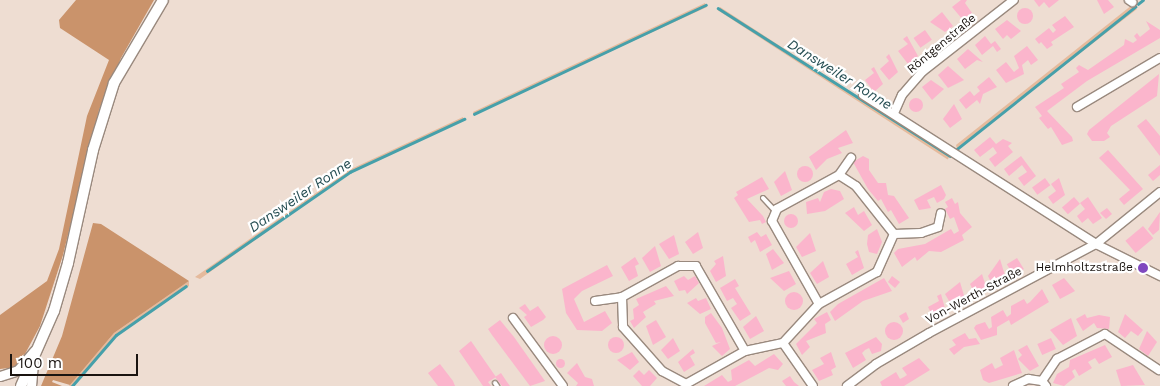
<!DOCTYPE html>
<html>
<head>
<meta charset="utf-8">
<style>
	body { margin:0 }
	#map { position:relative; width:1160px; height:386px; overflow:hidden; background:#eeddd2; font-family:"Work Sans",sans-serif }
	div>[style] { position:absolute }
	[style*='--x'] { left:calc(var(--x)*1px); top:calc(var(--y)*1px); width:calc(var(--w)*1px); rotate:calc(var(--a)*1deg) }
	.green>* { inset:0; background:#e5ba9c; transform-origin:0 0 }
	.forest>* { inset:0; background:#ca936b }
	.stream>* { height:2.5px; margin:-1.25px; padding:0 1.25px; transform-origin:1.25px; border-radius:1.25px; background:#46a0aa }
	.building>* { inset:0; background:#fbb5cc; transform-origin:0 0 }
	.round { border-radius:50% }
	.roads { filter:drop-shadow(1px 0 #99897e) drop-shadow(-1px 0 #99897e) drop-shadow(0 1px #99897e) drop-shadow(0 -1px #99897e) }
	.service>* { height:4px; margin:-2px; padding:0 2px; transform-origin:2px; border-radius:2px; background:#fff }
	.minor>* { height:8px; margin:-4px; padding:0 4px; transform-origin:4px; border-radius:4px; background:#fff }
	.tertiary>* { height:9px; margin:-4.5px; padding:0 4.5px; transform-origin:4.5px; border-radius:4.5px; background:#fff }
	.secondary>* { height:10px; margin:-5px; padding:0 5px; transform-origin:5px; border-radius:5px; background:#fff }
	.dots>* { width:14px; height:14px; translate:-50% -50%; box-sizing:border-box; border:2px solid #fff; border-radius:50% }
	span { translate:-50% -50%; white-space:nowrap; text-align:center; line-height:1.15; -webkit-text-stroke:4.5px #fff; paint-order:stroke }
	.street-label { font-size:12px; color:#1a1410 }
	.poi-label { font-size:12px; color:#1a1410 }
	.right { translate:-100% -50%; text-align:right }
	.water-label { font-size:14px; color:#254d52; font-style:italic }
	.scale { position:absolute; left:10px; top:354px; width:128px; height:22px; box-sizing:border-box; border:2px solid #1a1410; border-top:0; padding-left:6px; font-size:15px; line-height:18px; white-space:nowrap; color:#1a1410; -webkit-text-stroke:4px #fff; paint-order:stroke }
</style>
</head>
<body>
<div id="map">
	<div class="green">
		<div style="clip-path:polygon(705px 3px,707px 7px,474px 114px,473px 112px)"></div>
		<div style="clip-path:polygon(1132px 5px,1137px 9px,957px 149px,956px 145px)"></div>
		<div style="left:720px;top:7px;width:274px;height:4px;rotate:33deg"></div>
		<div style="clip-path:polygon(463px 117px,464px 120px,350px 173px,200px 279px,195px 277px,349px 170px)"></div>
		<div style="clip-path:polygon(189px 281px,189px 286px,117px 336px,74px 386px,69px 386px,114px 333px)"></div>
	</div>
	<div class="forest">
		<div style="clip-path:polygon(76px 0,154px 0,121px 58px,99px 110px,63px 255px,40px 326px,18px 367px,0 369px,0 315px,47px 281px,59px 249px,87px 116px,109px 60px,60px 28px,59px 20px)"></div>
		<div style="clip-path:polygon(93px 223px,101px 224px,189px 281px,114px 333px,70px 385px,53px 380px,52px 382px,62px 386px,41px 386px,62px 336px)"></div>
	</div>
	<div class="stream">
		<div style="--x:1138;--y:4;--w:6;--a:-39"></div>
		<div style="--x:718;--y:8;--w:275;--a:32.5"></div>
		<div style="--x:474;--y:114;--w:256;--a:-25.2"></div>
		<div style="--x:957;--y:149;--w:228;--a:-38.6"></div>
		<div style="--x:207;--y:271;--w:174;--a:-34.7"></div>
		<div style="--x:350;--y:172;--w:126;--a:-24.9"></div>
		<div style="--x:72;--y:386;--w:67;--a:-49.2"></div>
		<div style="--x:116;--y:335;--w:85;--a:-35"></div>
	</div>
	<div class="building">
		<div style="clip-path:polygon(961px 0,967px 0,965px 3px,972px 13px,963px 20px,952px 7px)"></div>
		<div style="clip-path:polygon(1034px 0,1059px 0,1049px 8px,1044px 2px,1039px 7px)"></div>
		<div style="clip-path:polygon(1097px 0,1108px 0,1114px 7px,1104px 14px)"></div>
		<div class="round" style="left:1017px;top:8px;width:16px;height:16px"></div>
		<div style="clip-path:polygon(942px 12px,953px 26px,945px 32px,930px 22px)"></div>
		<div style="clip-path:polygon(1065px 16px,1074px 27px,1051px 42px,1053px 45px,1047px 49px,1041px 42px,1039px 44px,1035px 39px,1049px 28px,1053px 33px,1056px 30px,1052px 25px)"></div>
		<div style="clip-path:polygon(1007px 20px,1021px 31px,1011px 39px,1007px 35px,1003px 39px,995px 29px)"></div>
		<div style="clip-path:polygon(1146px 21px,1160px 30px,1160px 38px,1087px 81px,1047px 111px,1072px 137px,1073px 141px,1062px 145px,1051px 127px,1048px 129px,1039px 118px,1042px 116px,1035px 107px,1064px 88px,1061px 84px,1079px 72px,1076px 68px,1079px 65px,1088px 70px,1124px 45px,1125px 39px,1133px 43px,1137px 40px,1134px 36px,1137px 33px,1140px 37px,1150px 29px)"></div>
		<div style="left:925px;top:30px;width:12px;height:14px;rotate:55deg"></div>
		<div style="clip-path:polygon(907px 36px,918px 56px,908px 64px,898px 51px,908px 44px,903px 39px)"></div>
		<div style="clip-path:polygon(985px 36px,991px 44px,995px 41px,1001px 49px,997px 52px,993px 46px,982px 55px,975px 45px)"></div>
		<div style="clip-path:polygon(1027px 46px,1038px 60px,1031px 65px,1028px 60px,1022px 65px,1024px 74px,1006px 83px,996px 70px,1006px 62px,1014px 72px,1019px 68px,1014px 56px)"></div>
		<div style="clip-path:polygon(968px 49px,983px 62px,977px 60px,965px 69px,957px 59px)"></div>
		<div style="clip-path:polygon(889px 54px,898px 72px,889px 80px,880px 69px,889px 61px,886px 57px)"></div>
		<div style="clip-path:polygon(948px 66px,964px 80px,948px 88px,938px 75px)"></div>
		<div style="clip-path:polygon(874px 67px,883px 84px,874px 92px,865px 80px,874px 73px,871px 69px)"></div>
		<div style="clip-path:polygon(1159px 74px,1157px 96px,1111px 126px,1107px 133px,1110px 137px,1104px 141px,1092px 141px,1087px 134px,1089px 130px)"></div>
		<div style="clip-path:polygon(989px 77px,997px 87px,983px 94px,980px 104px,977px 100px,966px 109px,959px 100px,970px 91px,974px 96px,980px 91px,977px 87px)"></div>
		<div style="clip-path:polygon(931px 80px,944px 89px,932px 100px,922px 87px)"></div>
		<div class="round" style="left:909px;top:98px;width:14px;height:14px"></div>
		<div style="clip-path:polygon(954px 104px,962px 119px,950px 128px,943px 119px)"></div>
		<div style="clip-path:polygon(1146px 119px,1160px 136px,1160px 156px,1137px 126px)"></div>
		<div style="clip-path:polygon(846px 130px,853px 143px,838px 148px,842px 153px,827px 159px,816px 170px,809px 157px)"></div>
		<div style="clip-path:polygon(990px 137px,996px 144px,1003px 139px,1012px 143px,1008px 146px,1013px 152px,995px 167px,989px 159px,997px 153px,993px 147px,980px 157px,974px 150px)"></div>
		<div style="clip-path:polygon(1108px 150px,1143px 189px,1124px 205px,1119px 199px,1130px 190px,1099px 158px)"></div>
		<div style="clip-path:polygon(863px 156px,869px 159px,869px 170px,878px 183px,886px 183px,888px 195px,894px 196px,909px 218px,899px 224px,891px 210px,888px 212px,881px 199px,878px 201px,868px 189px,853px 162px)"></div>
		<div style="clip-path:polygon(1021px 156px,1036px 176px,1024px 186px,1018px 178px,1027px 172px,1022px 165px,1009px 176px,1004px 169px)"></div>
		<div style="clip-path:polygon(1160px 165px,1160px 175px,1153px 181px,1148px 175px)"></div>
		<div class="round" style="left:797px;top:166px;width:16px;height:16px"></div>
		<div style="clip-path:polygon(785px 171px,792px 190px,781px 196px,774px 182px)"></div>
		<div style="clip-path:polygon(762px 177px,769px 189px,747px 199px,763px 216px,766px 222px,762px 224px,760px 220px,749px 222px,734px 198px,738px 195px,736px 192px)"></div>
		<div style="left:1045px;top:178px;width:9px;height:16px;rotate:54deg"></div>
		<div style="clip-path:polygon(1059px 178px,1065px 195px,1053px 204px,1048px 197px,1056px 191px,1051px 184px)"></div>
		<div style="clip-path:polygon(941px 185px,946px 195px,944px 199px,937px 203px,934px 197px,927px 200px,931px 208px,919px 210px,914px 200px)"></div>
		<div style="clip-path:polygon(831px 189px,840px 191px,844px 199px,825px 211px,807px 214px,806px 202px,818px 198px,820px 202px,824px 192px)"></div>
		<div style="left:1074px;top:197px;width:9px;height:16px;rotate:49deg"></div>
		<div style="clip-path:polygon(1088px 197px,1102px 218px,1093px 224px,1088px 218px,1082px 223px,1077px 216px,1085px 209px,1080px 203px)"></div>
		<div style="clip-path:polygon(952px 198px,955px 204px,958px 202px,960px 213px,972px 227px,962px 235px,964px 240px,941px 252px,929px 251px,917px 261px,915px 257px,902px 267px,894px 253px,898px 249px,925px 244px,951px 229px,954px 234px,959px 231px,954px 217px,950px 219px,945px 209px,948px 207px,945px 202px)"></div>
		<div style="clip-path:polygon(854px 207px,858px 215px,864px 211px,872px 225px,864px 231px,845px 213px)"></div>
		<div style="clip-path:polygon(1107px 208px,1112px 214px,1106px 219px,1100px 213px)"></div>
		<div style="clip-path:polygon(1160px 212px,1159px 230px,1153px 235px,1148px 229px)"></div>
		<div class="round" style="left:784px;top:214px;width:14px;height:14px"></div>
		<div style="left:1143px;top:226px;width:16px;height:23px;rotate:50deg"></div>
		<div style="clip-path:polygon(877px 229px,882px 242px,877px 254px,869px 252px,867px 244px,868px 235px)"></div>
		<div style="clip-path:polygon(698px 232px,703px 248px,693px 254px,685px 242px)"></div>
		<div style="clip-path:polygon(757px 232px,761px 237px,766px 234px,772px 245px,760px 252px,755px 240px,751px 243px,748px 237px)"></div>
		<div style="clip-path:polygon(810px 233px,816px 251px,802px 257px,796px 247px)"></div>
		<div style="clip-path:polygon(674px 235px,679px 254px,669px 259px,659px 244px)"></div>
		<div style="clip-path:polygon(655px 246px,661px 266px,650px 272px,642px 258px)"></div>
		<div style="clip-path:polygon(773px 249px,784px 263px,772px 270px,766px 254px)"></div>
		<div style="clip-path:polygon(858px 250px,864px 268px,852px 275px,846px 264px,858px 257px,855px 252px)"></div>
		<div style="clip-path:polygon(723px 256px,726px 276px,716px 282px,710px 271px,716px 264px,714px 261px)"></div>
		<div style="clip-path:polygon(635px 257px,639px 264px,635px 266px,638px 276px,629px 281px,621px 267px)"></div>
		<div style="left:1017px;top:258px;width:13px;height:12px;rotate:58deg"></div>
		<div style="clip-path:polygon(1000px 259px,1006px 279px,993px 286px,988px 276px)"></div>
		<div style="clip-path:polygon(823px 261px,829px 277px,817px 284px,810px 273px)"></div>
		<div style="clip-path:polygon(607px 265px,613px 276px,582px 291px,574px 299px,584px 322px,605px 311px,612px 323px,602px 331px,577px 330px,566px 313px,562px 289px)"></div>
		<div style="clip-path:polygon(789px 271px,796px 284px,784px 291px,770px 278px)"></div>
		<div style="clip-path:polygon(982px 274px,987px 290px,976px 296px,970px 284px)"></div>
		<div style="clip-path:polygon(684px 276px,688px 280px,695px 276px,699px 283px,687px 294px,685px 290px,679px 291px,674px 281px)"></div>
		<div style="clip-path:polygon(892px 276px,900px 282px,895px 288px,888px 282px)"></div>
		<div style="clip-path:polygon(884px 278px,892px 291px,863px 301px,835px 321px,830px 312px,838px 304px)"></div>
		<div style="clip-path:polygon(1064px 278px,1075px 291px,1060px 299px,1052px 285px)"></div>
		<div style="clip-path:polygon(735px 279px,739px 286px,735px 288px,751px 314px,740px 321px,731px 308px,737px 304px,733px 298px,727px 301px,720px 288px)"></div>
		<div style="clip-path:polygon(960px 282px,965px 299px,952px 306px,945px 294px)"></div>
		<div style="clip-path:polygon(666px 286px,674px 296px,654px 301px,656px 304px,643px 312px,646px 317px,634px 328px,630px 321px,634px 319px,633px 309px,639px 305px,636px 299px)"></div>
		<div style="clip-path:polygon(1042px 289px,1049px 302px,1011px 325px,1009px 320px,997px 327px,997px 335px,981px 340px,974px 328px,976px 325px,985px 322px,989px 329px,992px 327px,991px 317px,1003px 310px,1007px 317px,1011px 314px,1011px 306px,1024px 299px,1027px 304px,1030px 302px)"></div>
		<div class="round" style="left:785px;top:292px;width:18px;height:18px"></div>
		<div style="clip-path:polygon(941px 294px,946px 312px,934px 319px,928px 307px,939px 301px,937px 296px)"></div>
		<div style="clip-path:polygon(696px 298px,698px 301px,706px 298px,711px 309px,700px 314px,687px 303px)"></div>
		<div style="clip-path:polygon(525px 304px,530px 311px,538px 306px,546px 317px,543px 320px,531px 327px,524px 317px,527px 315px,519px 308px)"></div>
		<div style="clip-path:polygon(827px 312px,831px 320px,825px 324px,826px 333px,806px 341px,810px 347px,802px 355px,796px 344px,817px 323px,814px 319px)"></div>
		<div style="clip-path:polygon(906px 312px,909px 319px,903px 323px,899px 316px)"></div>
		<div style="clip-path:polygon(711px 313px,722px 328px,730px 349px,722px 356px,712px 346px,721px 342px,716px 343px,705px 323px,705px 317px)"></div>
		<div style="clip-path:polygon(1085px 314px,1087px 318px,1099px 315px,1110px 317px,1109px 329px,1097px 328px,1094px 323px,1083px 331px,1076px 319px)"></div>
		<div style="clip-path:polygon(1125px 314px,1143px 330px,1138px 336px,1131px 331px,1125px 338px,1118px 332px)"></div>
		<div style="clip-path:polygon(756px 316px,764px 331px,750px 339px,743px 327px)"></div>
		<div style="clip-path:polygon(1071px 318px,1077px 336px,1063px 345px,1050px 330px)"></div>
		<div style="clip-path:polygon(500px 320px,514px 337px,545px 381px,530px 386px,492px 335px,488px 329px)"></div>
		<div style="clip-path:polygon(656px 320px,666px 337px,653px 345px,646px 326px)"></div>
		<div class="round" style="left:885px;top:322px;width:18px;height:18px"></div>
		<div style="clip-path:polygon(1147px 331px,1157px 342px,1148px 356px,1139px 349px)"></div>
		<div style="clip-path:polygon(965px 333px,969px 339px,976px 338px,980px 344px,964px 347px,954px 355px,949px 349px,956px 345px,952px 340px)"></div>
		<div class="round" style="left:544px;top:336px;width:18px;height:18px"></div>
		<div style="clip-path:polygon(876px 337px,882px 344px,881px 351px,872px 354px,869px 348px,865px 350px,862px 353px,866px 360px,853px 368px,845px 353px)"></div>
		<div class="round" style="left:608px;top:337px;width:16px;height:16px"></div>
		<div style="clip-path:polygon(673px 338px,680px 351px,668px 359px,661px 350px)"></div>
		<div style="left:1051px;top:338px;width:12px;height:15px;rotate:66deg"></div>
		<div style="clip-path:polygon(471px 341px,496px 377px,488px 382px,491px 386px,483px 386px,459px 351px)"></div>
		<div style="clip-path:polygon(1027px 345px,1039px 366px,1030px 371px,1018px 359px,1022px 355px,1018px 350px)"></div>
		<div style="clip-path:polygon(1105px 345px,1112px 357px,1099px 364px,1095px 358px,1088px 362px,1092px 368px,1079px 376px,1075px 369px,1072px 371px,1075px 377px,1064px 386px,1053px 383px,1057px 374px,1069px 367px,1070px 360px)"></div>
		<div style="clip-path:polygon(693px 349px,695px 353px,690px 356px,695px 365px,684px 372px,678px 362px)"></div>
		<div style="clip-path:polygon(1014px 350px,1022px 373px,989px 383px,983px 380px,980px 370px,992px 363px,995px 369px,1003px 365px,1000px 358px)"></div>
		<div style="clip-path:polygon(632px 352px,639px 362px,630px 370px,617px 360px)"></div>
		<div style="clip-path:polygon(831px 352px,836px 367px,831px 370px,833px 375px,819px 381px,812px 370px,824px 364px,820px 358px)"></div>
		<div style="clip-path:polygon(774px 354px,783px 364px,778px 370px,769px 368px,735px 386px,704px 386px,722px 375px,728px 382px,732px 380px,731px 370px,749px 360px,755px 366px)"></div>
		<div style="clip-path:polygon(919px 358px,930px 370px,904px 386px,882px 386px,880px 382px,896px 372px,900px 379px,904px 377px,907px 375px,902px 368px)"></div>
		<div class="round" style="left:555.5px;top:358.5px;width:9px;height:9px"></div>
		<div style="clip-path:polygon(577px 363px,585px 377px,592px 379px,594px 386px,576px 386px,578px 383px,567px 373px)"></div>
		<div style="clip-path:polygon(440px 364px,453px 381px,455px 386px,438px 386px,428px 373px)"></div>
		<div style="clip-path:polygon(1133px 365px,1145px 385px,1121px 386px,1116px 370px)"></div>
		<div style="clip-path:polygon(639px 370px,644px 375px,649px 370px,657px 378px,650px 386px,642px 386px,633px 376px)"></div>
		<div style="clip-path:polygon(501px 373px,507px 382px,510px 386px,502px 386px,495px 377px)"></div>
		<div style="clip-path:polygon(790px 376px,794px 382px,799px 386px,786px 386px,782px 381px)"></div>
	</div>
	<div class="roads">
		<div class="service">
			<div style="--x:763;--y:198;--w:19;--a:47"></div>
			<div style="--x:495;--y:383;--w:4;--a:56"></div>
		</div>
		<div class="minor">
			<div style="--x:1129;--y:0;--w:4;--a:34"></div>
			<div style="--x:863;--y:95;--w:277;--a:32.6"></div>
			<div style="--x:1096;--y:244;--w:72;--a:26.6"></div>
			<div style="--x:1077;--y:107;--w:96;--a:-30.6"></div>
			<div style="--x:894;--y:113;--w:20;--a:-66"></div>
			<div style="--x:902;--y:95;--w:32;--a:-49"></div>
			<div style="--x:923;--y:71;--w:115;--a:-38"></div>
			<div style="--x:839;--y:175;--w:21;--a:-55"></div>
			<div style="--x:894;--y:234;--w:27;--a:-2"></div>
			<div style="--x:921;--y:233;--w:18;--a:-19"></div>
			<div style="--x:938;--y:227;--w:14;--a:-78"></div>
			<div style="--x:595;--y:301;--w:27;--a:-8"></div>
			<div style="--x:513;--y:318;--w:84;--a:53.7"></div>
			<div style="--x:783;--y:343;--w:53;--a:-47.3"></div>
			<div style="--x:819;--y:304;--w:66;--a:-28.9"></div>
			<div style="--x:877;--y:272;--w:42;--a:-65.9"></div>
			<div style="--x:894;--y:234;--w:61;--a:-128.4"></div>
			<div style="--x:856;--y:186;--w:20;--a:-147"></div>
			<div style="--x:839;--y:175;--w:71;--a:151.3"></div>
			<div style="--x:777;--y:209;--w:13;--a:113"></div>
			<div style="--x:772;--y:221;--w:95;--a:60.5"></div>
			<div style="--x:745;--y:351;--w:98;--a:-120"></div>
			<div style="--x:696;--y:266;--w:18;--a:180"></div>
			<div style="--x:678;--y:266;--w:64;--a:151"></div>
			<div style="--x:622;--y:297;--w:30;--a:88"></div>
			<div style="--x:623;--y:327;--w:59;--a:48.4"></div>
			<div style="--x:662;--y:371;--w:27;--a:28"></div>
			<div style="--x:686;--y:384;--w:68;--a:-29.2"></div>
			<div style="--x:745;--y:351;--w:39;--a:-12"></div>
			<div style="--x:783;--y:343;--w:52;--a:55.1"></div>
			<div style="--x:847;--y:386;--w:36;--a:-37"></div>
			<div style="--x:876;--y:364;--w:61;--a:-30.3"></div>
			<div style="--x:929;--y:333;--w:189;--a:-28.1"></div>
			<div style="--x:1096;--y:244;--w:82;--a:-39.1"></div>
			<div style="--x:1013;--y:386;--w:17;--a:-25"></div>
			<div style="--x:1028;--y:379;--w:14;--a:8"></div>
			<div style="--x:1046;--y:386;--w:6;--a:-129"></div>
			<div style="--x:1042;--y:381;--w:27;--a:-56"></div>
			<div style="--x:1057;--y:359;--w:54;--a:-27.5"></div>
			<div style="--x:1105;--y:334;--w:65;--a:33.7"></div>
		</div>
		<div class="tertiary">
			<div style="--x:0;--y:376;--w:19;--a:-18"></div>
			<div style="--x:18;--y:370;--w:25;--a:-50"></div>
			<div style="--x:31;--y:386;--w:23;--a:-85"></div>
		</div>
		<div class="secondary">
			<div style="--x:21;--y:386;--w:82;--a:-66.3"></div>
			<div style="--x:54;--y:311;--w:50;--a:-73.7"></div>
			<div style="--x:68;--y:263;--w:116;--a:-77.5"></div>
			<div style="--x:93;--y:150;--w:70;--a:-72.6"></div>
			<div style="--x:114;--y:83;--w:96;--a:-59.4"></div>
		</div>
	</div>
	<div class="dots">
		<div style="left:1143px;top:268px;background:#7f48bf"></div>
	</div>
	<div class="street-label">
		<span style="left:942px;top:44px;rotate:-40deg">Röntgenstraße</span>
		<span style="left:974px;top:296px;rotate:-28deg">Von-Werth-Straße</span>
	</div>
	<div class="poi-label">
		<span class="right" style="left:1133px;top:268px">Helmholtzstraße</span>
	</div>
	<div class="water-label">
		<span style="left:840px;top:74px;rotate:32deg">Dansweiler Ronne</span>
		<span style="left:300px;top:195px;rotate:-34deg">Dansweiler Ronne</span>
	</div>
	<div class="scale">100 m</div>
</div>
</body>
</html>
